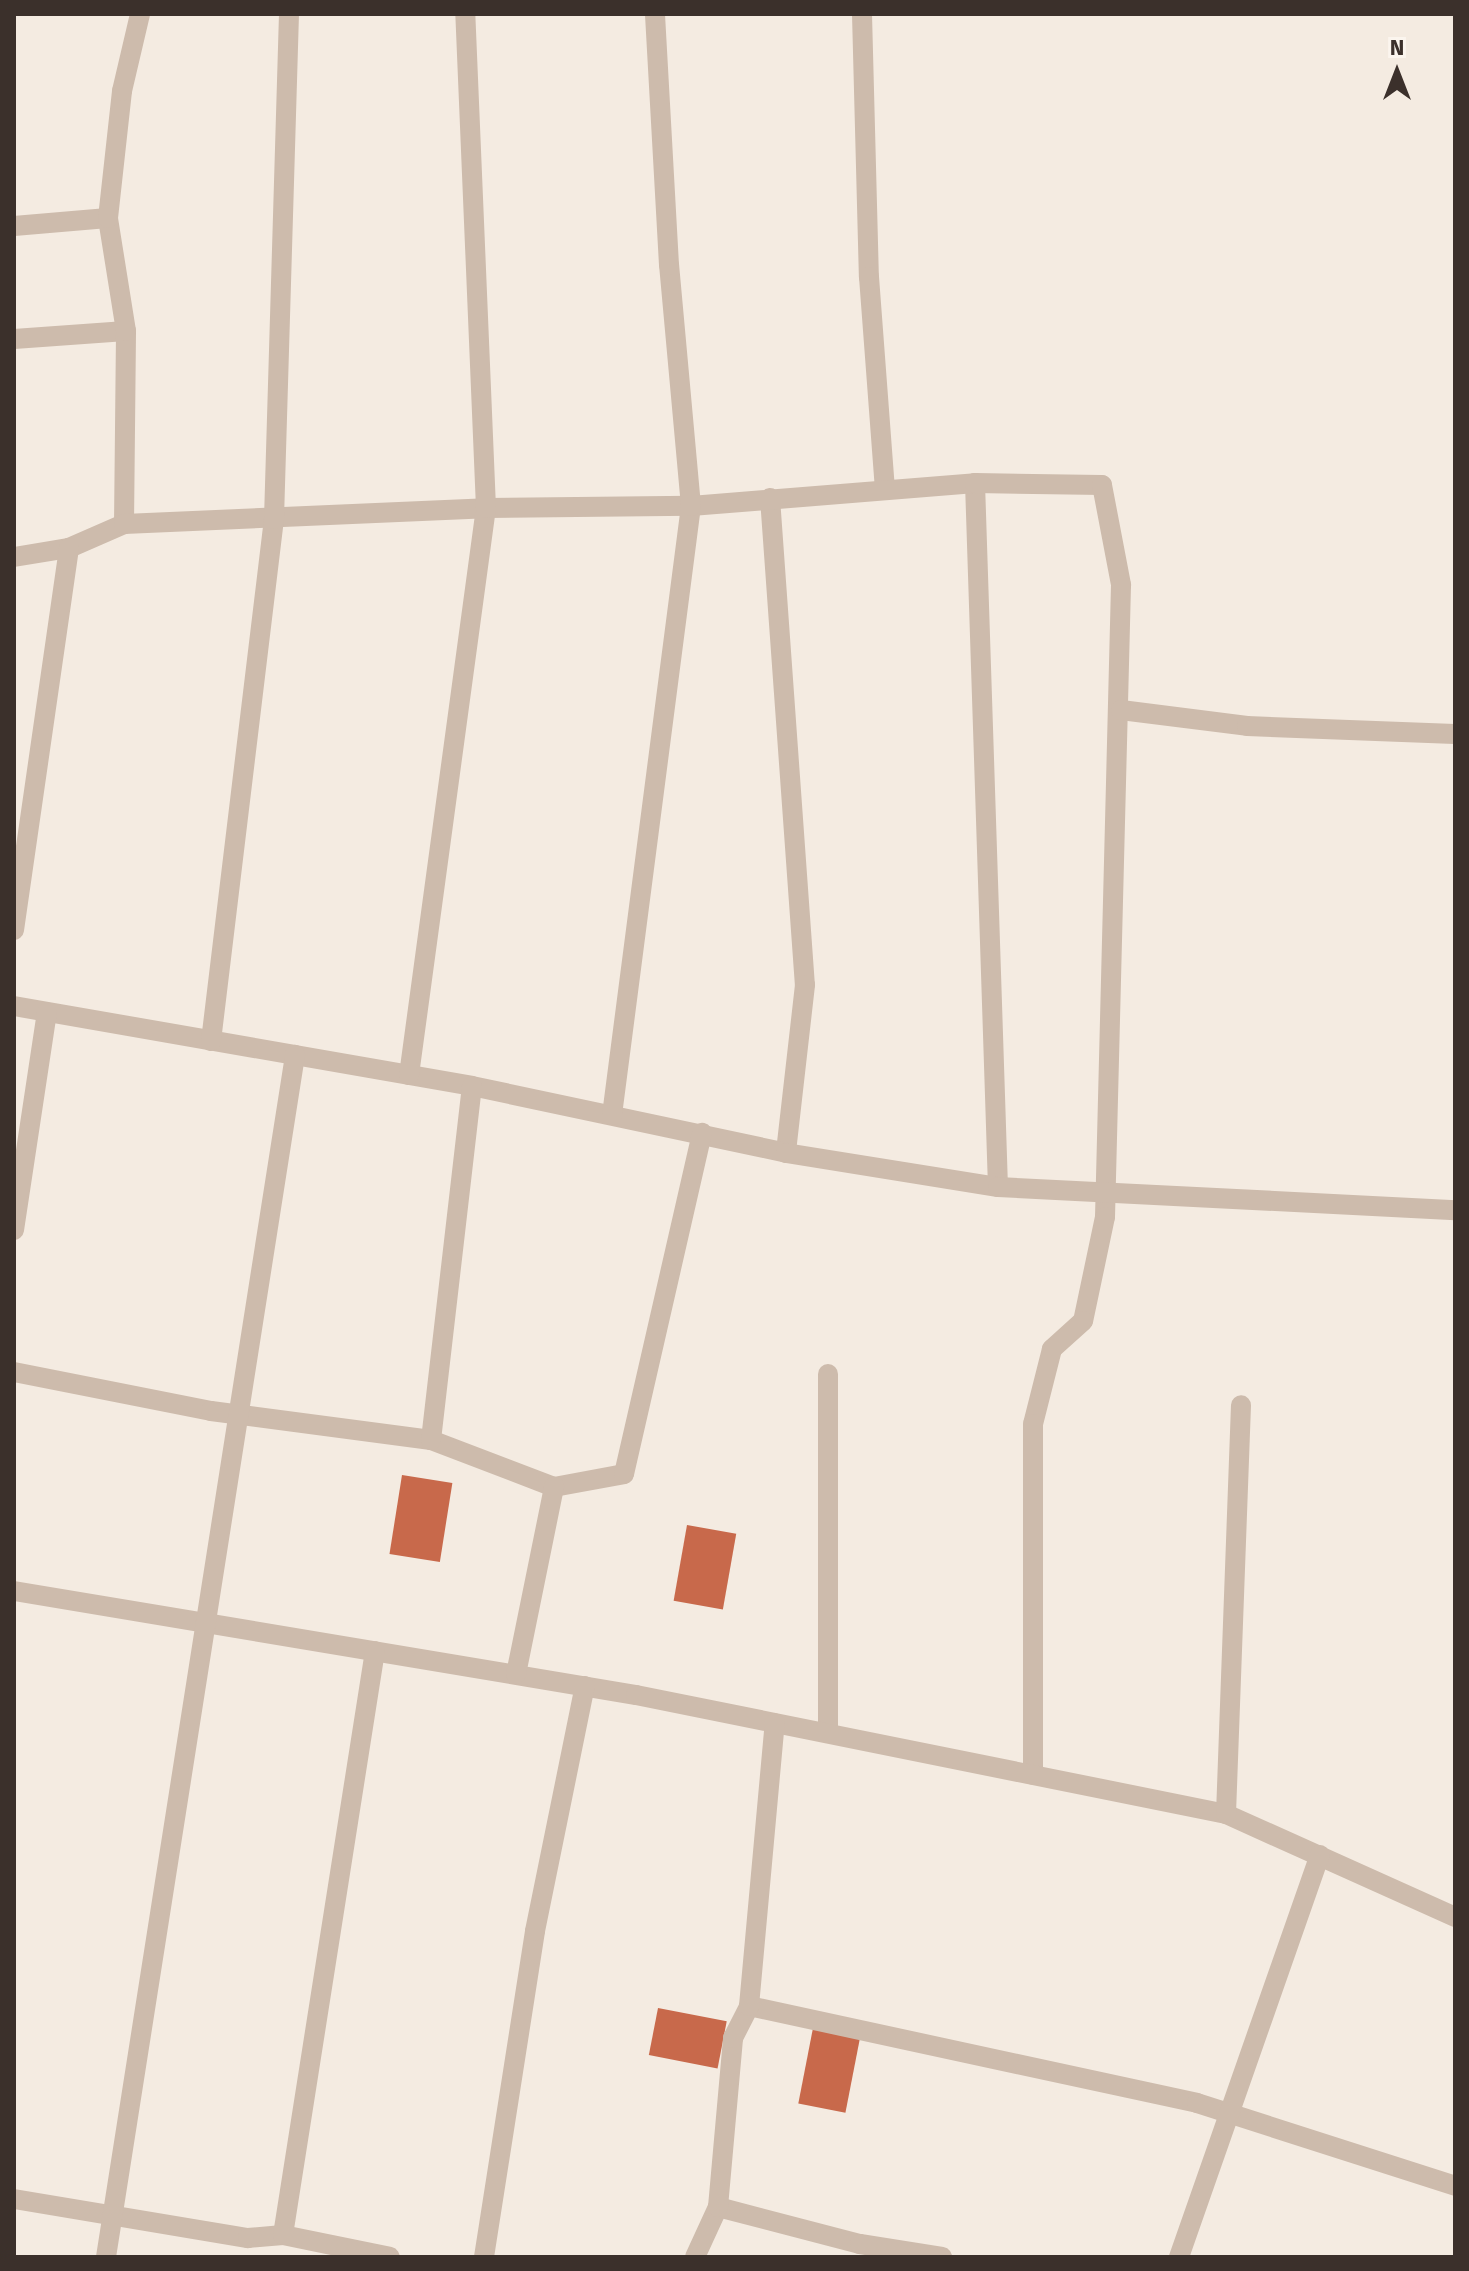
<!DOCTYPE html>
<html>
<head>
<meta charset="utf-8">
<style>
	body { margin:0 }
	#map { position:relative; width:1469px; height:2271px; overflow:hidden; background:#f4ebe1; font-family:"Fira Sans",sans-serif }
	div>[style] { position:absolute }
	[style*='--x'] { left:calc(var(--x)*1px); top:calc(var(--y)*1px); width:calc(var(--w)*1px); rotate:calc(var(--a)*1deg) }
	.building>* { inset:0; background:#c8694b; transform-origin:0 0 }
	.minor>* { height:20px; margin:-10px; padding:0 10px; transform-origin:10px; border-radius:10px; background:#cdbbac }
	span { translate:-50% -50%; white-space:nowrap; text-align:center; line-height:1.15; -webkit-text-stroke:7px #fbf5ee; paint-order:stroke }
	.frame { position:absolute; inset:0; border:16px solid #3b302b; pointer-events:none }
	.north { position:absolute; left:1357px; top:32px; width:80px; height:80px; -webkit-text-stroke:6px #fbf5ee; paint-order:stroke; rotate:0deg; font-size:22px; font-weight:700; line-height:32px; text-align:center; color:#3b302b }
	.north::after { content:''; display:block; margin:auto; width:28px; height:36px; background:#3b302b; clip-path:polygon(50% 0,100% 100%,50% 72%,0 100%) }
</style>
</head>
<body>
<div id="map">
	<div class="building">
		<div style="left:402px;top:1475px;width:51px;height:80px;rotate:9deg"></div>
		<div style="left:687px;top:1525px;width:50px;height:77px;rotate:10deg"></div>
		<div style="left:658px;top:2008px;width:70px;height:48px;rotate:11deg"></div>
		<div style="left:813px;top:2028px;width:48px;height:77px;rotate:11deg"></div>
	</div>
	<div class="minor">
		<div style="--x:862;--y:14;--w:263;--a:88.5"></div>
		<div style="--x:869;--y:277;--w:212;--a:85.7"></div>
		<div style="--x:14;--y:226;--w:94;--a:-4.9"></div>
		<div style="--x:14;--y:339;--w:112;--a:-4.1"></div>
		<div style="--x:975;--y:483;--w:704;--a:88.13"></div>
		<div style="--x:770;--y:498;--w:488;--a:85.9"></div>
		<div style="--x:805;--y:985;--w:169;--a:96.5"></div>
		<div style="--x:124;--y:524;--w:193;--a:-89.4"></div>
		<div style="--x:126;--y:331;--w:114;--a:-99.1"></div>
		<div style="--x:108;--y:218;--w:128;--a:-83.7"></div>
		<div style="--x:122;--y:91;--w:79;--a:-76.8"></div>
		<div style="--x:14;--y:557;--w:56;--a:-9.3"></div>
		<div style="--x:69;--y:548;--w:60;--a:-23.6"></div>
		<div style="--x:124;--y:524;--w:362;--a:-2.5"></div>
		<div style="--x:486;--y:508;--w:205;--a:-0.6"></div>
		<div style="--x:691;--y:506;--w:285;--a:-4.6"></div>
		<div style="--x:975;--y:483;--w:127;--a:0.9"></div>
		<div style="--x:1102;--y:485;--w:102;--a:79.2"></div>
		<div style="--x:1121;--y:585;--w:632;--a:91.45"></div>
		<div style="--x:1105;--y:1217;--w:106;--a:101.9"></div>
		<div style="--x:1083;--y:1321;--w:42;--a:137.9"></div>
		<div style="--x:1052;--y:1349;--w:77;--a:104.2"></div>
		<div style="--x:1033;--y:1424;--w:351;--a:90"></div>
		<div style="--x:1121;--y:710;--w:127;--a:7.2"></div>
		<div style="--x:1247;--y:726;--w:208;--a:2.2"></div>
		<div style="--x:14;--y:930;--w:386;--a:-81.8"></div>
		<div style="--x:14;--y:1006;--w:465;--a:9.9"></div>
		<div style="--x:472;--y:1086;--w:321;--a:12"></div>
		<div style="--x:786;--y:1153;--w:215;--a:9.1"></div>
		<div style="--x:998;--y:1187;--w:458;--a:2.9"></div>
		<div style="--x:211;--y:1041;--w:526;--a:-83.12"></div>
		<div style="--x:274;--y:519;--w:505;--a:-88.3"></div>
		<div style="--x:409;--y:1075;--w:572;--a:-82.27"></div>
		<div style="--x:486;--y:508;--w:494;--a:-92.4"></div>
		<div style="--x:612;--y:1115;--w:614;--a:-82.61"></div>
		<div style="--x:691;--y:506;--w:242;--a:-95.2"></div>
		<div style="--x:669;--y:265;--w:251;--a:-93.2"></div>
		<div style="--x:14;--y:1230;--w:220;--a:-81.4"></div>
		<div style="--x:14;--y:1372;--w:201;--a:11.2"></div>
		<div style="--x:211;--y:1411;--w:222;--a:7.5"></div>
		<div style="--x:431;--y:1440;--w:132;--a:20.9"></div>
		<div style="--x:554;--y:1487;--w:71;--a:-10.5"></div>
		<div style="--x:624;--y:1474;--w:350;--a:-77.1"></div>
		<div style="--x:828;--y:1374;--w:359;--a:90"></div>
		<div style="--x:431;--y:1440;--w:356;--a:-83.4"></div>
		<div style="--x:14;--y:1591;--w:631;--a:9.49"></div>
		<div style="--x:636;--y:1695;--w:602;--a:11.4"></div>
		<div style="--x:1226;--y:1814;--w:251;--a:24.2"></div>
		<div style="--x:516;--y:1674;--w:191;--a:-78.5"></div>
		<div style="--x:1226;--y:1814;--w:409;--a:-87.9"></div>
		<div style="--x:749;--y:2006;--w:458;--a:12.2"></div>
		<div style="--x:1197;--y:2103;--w:271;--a:17.8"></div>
		<div style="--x:14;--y:2199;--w:237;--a:9.5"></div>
		<div style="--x:248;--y:2238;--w:35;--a:-5"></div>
		<div style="--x:283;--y:2235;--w:109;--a:11.6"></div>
		<div style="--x:718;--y:2207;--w:147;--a:14.6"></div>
		<div style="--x:860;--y:2244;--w:83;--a:9"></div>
		<div style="--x:283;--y:2235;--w:591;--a:-81.05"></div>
		<div style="--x:106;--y:2257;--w:1217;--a:-81.06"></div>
		<div style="--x:484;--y:2257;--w:330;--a:-81.1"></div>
		<div style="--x:535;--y:1931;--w:250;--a:-78.5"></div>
		<div style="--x:695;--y:2257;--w:55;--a:-65.3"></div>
		<div style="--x:718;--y:2207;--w:170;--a:-84.9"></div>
		<div style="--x:733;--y:2038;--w:36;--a:-63"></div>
		<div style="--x:749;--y:2006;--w:284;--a:-84.8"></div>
		<div style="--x:1179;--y:2257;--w:426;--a:-70.7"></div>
	</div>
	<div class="frame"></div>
	<div class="north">N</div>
</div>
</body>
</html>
